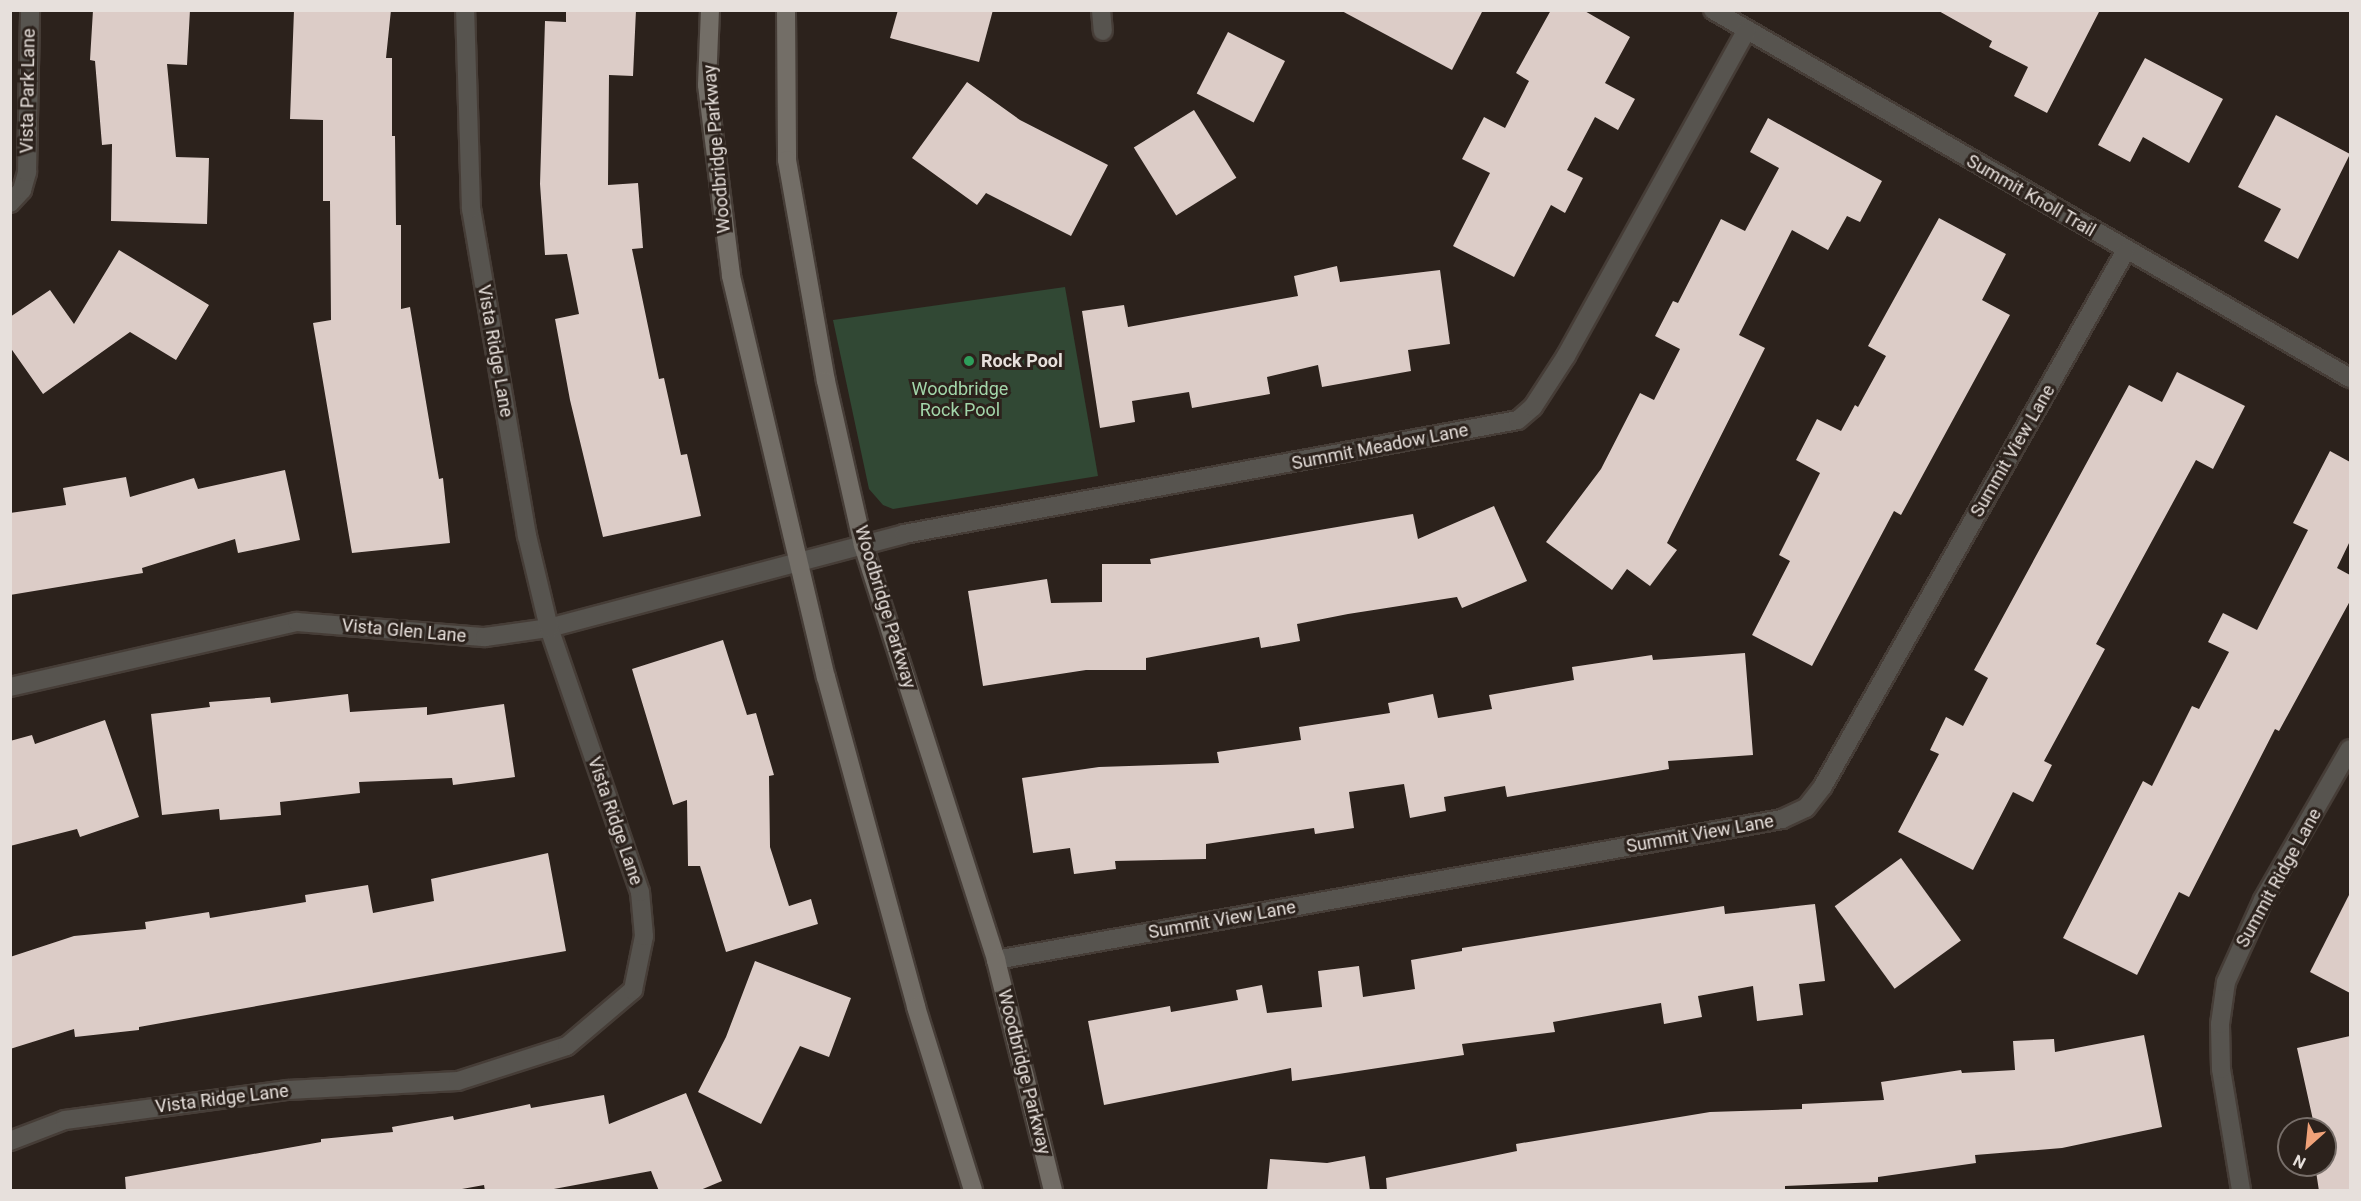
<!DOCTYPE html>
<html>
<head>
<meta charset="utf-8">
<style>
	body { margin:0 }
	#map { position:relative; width:2361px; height:1201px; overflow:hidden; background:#2c221c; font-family:Roboto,sans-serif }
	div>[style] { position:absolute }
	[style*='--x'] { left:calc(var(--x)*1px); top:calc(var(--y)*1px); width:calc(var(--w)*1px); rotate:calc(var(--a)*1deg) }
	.green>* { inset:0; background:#314834 }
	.building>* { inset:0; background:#dcccc7; transform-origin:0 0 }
	.roads { filter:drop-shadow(2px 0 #463d37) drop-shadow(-2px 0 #463d37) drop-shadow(0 2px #463d37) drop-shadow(0 -2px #463d37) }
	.street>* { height:18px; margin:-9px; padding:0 9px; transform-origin:9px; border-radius:9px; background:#57544f }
	.secondary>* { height:18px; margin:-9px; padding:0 9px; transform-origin:9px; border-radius:9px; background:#736e67 }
	.dots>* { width:16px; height:16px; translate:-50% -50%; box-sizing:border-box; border:3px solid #2c221c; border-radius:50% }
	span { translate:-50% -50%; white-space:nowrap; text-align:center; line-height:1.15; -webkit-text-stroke:6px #2c221c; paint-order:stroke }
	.street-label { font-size:18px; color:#e7e0dc }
	.poi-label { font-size:18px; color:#e7e0dc; font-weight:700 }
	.left { translate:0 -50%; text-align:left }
	.park-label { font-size:18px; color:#a3d6aa }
	.frame { position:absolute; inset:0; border:12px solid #e7e0dc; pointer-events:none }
	.north { position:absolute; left:2277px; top:1117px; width:60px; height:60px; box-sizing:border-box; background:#2c221c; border:2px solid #776e69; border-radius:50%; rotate:207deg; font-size:16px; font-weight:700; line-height:24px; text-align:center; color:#e7e0dc }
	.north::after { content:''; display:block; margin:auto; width:21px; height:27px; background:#f0a279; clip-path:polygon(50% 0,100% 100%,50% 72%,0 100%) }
</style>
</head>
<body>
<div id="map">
	<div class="green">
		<div style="clip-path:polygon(1065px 287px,1098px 476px,893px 509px,883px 505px,869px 489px,833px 320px)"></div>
	</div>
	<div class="building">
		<div style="clip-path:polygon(93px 10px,190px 10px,187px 65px,167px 64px,176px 157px,209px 158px,207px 224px,111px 221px,112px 144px,102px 145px,95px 61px,90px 60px)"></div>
		<div style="clip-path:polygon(294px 10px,391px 10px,386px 58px,392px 58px,392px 136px,395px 136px,396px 225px,401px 225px,401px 309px,410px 307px,439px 479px,443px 478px,450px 543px,352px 553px,313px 323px,331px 320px,330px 201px,323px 201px,323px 120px,290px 119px)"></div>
		<div style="clip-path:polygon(566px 10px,636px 10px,633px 76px,609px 75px,608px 185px,638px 183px,643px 248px,632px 249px,659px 379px,664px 378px,681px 455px,687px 454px,701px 516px,603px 537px,570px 400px,555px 319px,579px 314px,567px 254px,545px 255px,540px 184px,545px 21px,566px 22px)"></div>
		<div style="clip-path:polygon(898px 10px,993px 10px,979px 62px,890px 38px)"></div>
		<div style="clip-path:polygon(1340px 10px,1483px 10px,1452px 70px)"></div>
		<div style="clip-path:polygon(1551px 10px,1583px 10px,1630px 37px,1605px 83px,1635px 99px,1618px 130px,1595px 117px,1567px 170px,1583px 178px,1565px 213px,1551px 205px,1514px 277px,1453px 246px,1490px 173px,1462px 159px,1484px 117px,1505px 128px,1529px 81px,1516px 73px)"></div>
		<div style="clip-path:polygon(1937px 10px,2100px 10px,2047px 113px,2014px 96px,2028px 67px,1989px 47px,1992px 41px)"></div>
		<div style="left:1228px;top:32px;width:64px;height:69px;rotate:27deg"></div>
		<div style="clip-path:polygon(2145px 58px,2223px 99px,2189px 163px,2143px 137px,2130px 162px,2098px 145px)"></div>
		<div style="clip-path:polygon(967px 82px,1020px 120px,1108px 165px,1071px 236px,986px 193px,977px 205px,912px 158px)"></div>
		<div style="left:1194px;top:110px;width:80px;height:71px;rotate:58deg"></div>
		<div style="clip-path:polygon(2276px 115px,2350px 154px,2298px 259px,2264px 241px,2281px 209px,2238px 187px)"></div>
		<div style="clip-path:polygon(1768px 118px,1882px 181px,1860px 222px,1847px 216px,1828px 250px,1792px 230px,1739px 335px,1765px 348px,1667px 543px,1677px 550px,1650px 586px,1627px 569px,1612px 590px,1546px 542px,1601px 469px,1640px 393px,1654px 400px,1680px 349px,1655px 336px,1673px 301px,1678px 303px,1721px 219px,1745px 231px,1779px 168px,1750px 152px)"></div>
		<div style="clip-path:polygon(1939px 218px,2006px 254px,1982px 300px,2010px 315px,1901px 515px,1894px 511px,1812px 666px,1752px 635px,1790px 561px,1779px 555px,1820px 473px,1796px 460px,1817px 419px,1841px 431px,1855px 405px,1858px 407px,1886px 356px,1868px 346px)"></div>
		<div style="clip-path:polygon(119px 250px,209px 305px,176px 360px,130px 332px,43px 394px,10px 347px,10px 317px,50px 290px,74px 324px)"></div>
		<div style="clip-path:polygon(1337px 266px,1340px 282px,1440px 270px,1450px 344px,1408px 350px,1411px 371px,1322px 387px,1318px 365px,1267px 377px,1270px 394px,1192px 408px,1189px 392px,1132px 401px,1135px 422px,1100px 428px,1082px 311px,1124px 305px,1128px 327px,1298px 296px,1294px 276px)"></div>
		<div style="clip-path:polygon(2177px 372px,2245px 406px,2213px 469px,2196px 460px,2096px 644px,2105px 649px,2044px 761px,2052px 765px,2033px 802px,2013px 792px,1973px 870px,1898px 832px,1939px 754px,1930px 750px,1946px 717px,1963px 726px,1988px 678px,1974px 670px,2129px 385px,2162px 402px)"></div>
		<div style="clip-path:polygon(2330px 451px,2350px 462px,2350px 541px,2337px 568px,2350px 575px,2350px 601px,2279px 731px,2275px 729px,2189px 897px,2179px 892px,2137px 975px,2063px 938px,2143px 781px,2152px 786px,2192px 706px,2199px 709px,2229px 652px,2208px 642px,2223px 613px,2257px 630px,2308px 530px,2293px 523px)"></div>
		<div style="clip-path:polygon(285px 470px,300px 540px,238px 553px,235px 539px,142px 568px,143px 573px,10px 595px,10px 513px,66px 505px,63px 488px,126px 477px,130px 497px,194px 478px,198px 489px)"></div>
		<div style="clip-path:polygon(1494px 506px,1527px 581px,1462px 608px,1457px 597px,1348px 614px,1297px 624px,1300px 641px,1261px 648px,1259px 637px,1146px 658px,1146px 670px,1086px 670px,983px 686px,968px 591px,1047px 579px,1051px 603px,1102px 602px,1102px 564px,1151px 564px,1150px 559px,1413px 514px,1418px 539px)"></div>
		<div style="clip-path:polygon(723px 640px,747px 715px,756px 713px,774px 775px,769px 776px,770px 847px,789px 906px,811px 899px,818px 924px,726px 952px,700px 866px,688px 866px,687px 800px,673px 805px,632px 669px)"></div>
		<div style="clip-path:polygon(1745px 653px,1753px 755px,1668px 761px,1669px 769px,1507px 797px,1505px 786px,1444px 797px,1446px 811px,1410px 818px,1404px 784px,1349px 792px,1354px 828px,1315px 834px,1314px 828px,1206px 844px,1206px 859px,1115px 861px,1116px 869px,1074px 874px,1070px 848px,1033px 853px,1022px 778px,1099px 767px,1219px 763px,1217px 752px,1301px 740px,1299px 727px,1390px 713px,1388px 703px,1433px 694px,1438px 718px,1492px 709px,1489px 695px,1574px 680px,1572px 667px,1652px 655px,1653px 660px)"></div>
		<div style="clip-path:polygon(348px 694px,350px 712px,427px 707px,427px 715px,504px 704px,515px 777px,453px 785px,452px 778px,359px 782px,360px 793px,280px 802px,281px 815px,220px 820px,219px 809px,162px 815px,151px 714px,210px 707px,209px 702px,270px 697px,271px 703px)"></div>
		<div style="clip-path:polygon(105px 720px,139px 817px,80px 837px,77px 829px,10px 846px,10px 741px,32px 735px,35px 744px)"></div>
		<div style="clip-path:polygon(548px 853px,566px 951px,139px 1027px,139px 1030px,75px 1037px,74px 1029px,10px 1049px,10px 957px,74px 936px,146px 929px,145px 922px,209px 912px,210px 918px,306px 902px,305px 895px,368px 885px,373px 913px,434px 901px,431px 879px)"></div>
		<div style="left:1901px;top:858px;width:102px;height:82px;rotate:54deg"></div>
		<div style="clip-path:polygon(2350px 893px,2350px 993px,2310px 972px)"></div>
		<div style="clip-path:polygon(1815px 904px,1825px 981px,1799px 984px,1803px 1015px,1757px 1021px,1753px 986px,1698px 996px,1702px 1017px,1664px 1024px,1661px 1003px,1553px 1022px,1555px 1032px,1462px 1044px,1464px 1055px,1292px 1081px,1291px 1068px,1104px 1105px,1088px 1021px,1170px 1006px,1171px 1012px,1238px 1000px,1236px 990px,1262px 985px,1267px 1013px,1322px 1007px,1318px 971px,1359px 966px,1363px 997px,1415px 989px,1411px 960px,1462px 951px,1462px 948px,1724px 906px,1725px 914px)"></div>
		<div style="clip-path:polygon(755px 961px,851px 998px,829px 1057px,800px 1046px,761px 1124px,698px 1092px,726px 1037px)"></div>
		<div style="clip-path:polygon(2144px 1035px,2162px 1127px,2062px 1148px,1975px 1155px,1976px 1163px,1878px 1177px,1878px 1182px,1785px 1186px,1785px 1191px,1387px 1191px,1386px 1178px,1517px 1151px,1516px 1144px,1710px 1112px,1802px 1109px,1802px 1104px,1884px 1100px,1881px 1082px,1961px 1070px,1962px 1073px,2015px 1070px,2013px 1041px,2054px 1039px,2055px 1052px)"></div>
		<div style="clip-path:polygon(2350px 1036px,2350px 1191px,2319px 1191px,2315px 1165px,2325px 1165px,2325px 1129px,2315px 1129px,2297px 1048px)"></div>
		<div style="clip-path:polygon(686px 1093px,722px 1181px,698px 1191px,659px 1191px,651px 1171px,543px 1191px,485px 1191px,484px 1185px,451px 1191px,126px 1191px,125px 1177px,321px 1142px,321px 1139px,393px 1132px,392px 1127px,453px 1116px,454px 1120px,530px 1104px,531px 1108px,604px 1095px,609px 1124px)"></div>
		<div style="clip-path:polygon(1365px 1156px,1370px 1191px,1267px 1191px,1270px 1159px,1327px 1163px)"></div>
	</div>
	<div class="roads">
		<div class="street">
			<div style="--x:1101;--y:10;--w:21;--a:85"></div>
			<div style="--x:1713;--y:10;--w:736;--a:30.02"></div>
			<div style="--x:10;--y:203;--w:18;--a:-47"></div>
			<div style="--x:22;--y:190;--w:19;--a:-74"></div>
			<div style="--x:27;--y:172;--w:162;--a:-88.9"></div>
			<div style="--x:10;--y:687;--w:294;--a:-12.8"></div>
			<div style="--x:297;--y:622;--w:189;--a:4.6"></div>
			<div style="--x:485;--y:637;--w:65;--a:-8"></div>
			<div style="--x:549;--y:628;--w:367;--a:-14.8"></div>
			<div style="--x:904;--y:534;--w:624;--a:-10.52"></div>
			<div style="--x:1518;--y:420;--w:20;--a:-41"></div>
			<div style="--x:1533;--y:407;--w:61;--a:-57.1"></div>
			<div style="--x:1566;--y:356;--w:373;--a:-61"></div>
			<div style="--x:996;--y:960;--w:799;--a:-10.17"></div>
			<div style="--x:1782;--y:819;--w:26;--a:-25"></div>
			<div style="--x:1806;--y:808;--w:28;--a:-52"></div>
			<div style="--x:1823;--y:786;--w:613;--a:-60.51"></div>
			<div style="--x:10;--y:1141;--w:59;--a:-20.9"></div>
			<div style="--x:65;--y:1120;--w:225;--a:-7.7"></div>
			<div style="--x:288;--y:1090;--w:170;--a:-3"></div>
			<div style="--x:458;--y:1081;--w:114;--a:-17.8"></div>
			<div style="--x:567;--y:1046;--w:87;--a:-40.3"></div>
			<div style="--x:633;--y:990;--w:55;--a:-78.5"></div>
			<div style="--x:644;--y:936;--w:44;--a:-95.2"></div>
			<div style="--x:640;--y:892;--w:279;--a:-109"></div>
			<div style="--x:549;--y:628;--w:95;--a:-103.4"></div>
			<div style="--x:527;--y:536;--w:332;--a:-99.7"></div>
			<div style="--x:471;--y:209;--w:199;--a:-91.7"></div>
			<div style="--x:2241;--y:1190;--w:123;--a:-99.4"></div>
			<div style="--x:2221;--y:1069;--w:45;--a:-91.3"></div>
			<div style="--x:2220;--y:1024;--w:42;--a:-81.9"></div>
			<div style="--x:2226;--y:982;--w:90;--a:-65.7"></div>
			<div style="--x:2263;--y:900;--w:174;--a:-60.1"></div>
		</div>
		<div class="secondary">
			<div style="--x:710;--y:10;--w:75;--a:92.3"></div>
			<div style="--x:707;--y:85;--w:193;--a:82.8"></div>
			<div style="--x:731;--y:276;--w:412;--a:76.7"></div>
			<div style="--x:826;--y:677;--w:342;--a:74.7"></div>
			<div style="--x:916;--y:1007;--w:192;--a:72.7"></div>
			<div style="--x:786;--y:10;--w:150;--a:89.6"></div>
			<div style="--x:787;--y:160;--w:224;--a:80"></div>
			<div style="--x:826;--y:381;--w:168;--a:77.3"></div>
			<div style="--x:863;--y:545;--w:436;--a:72.2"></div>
			<div style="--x:996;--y:960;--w:237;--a:76.1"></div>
		</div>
	</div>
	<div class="dots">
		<div style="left:969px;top:361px;background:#2e9e5b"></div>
	</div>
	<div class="street-label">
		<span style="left:28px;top:91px;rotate:-89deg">Vista Park Lane</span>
		<span style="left:717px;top:149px;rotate:-95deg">Woodbridge Parkway</span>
		<span style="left:2031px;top:196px;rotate:30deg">Summit Knoll Trail</span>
		<span style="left:495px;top:351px;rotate:80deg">Vista Ridge Lane</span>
		<span style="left:1380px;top:447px;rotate:-11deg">Summit Meadow Lane</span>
		<span style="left:2013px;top:451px;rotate:-60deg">Summit View Lane</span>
		<span style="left:885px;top:607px;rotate:73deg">Woodbridge Parkway</span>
		<span style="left:404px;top:631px;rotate:5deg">Vista Glen Lane</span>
		<span style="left:615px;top:821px;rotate:71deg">Vista Ridge Lane</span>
		<span style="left:1700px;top:834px;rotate:-10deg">Summit View Lane</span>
		<span style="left:2279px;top:878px;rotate:-61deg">Summit Ridge Lane</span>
		<span style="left:1222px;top:920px;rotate:-10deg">Summit View Lane</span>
		<span style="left:1024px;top:1072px;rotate:76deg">Woodbridge Parkway</span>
		<span style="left:222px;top:1099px;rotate:-7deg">Vista Ridge Lane</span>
	</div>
	<div class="poi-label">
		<span class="left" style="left:981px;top:361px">Rock Pool</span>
	</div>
	<div class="park-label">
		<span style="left:960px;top:400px">Woodbridge<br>Rock Pool</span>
	</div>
	<div class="frame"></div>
	<div class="north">N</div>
</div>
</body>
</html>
